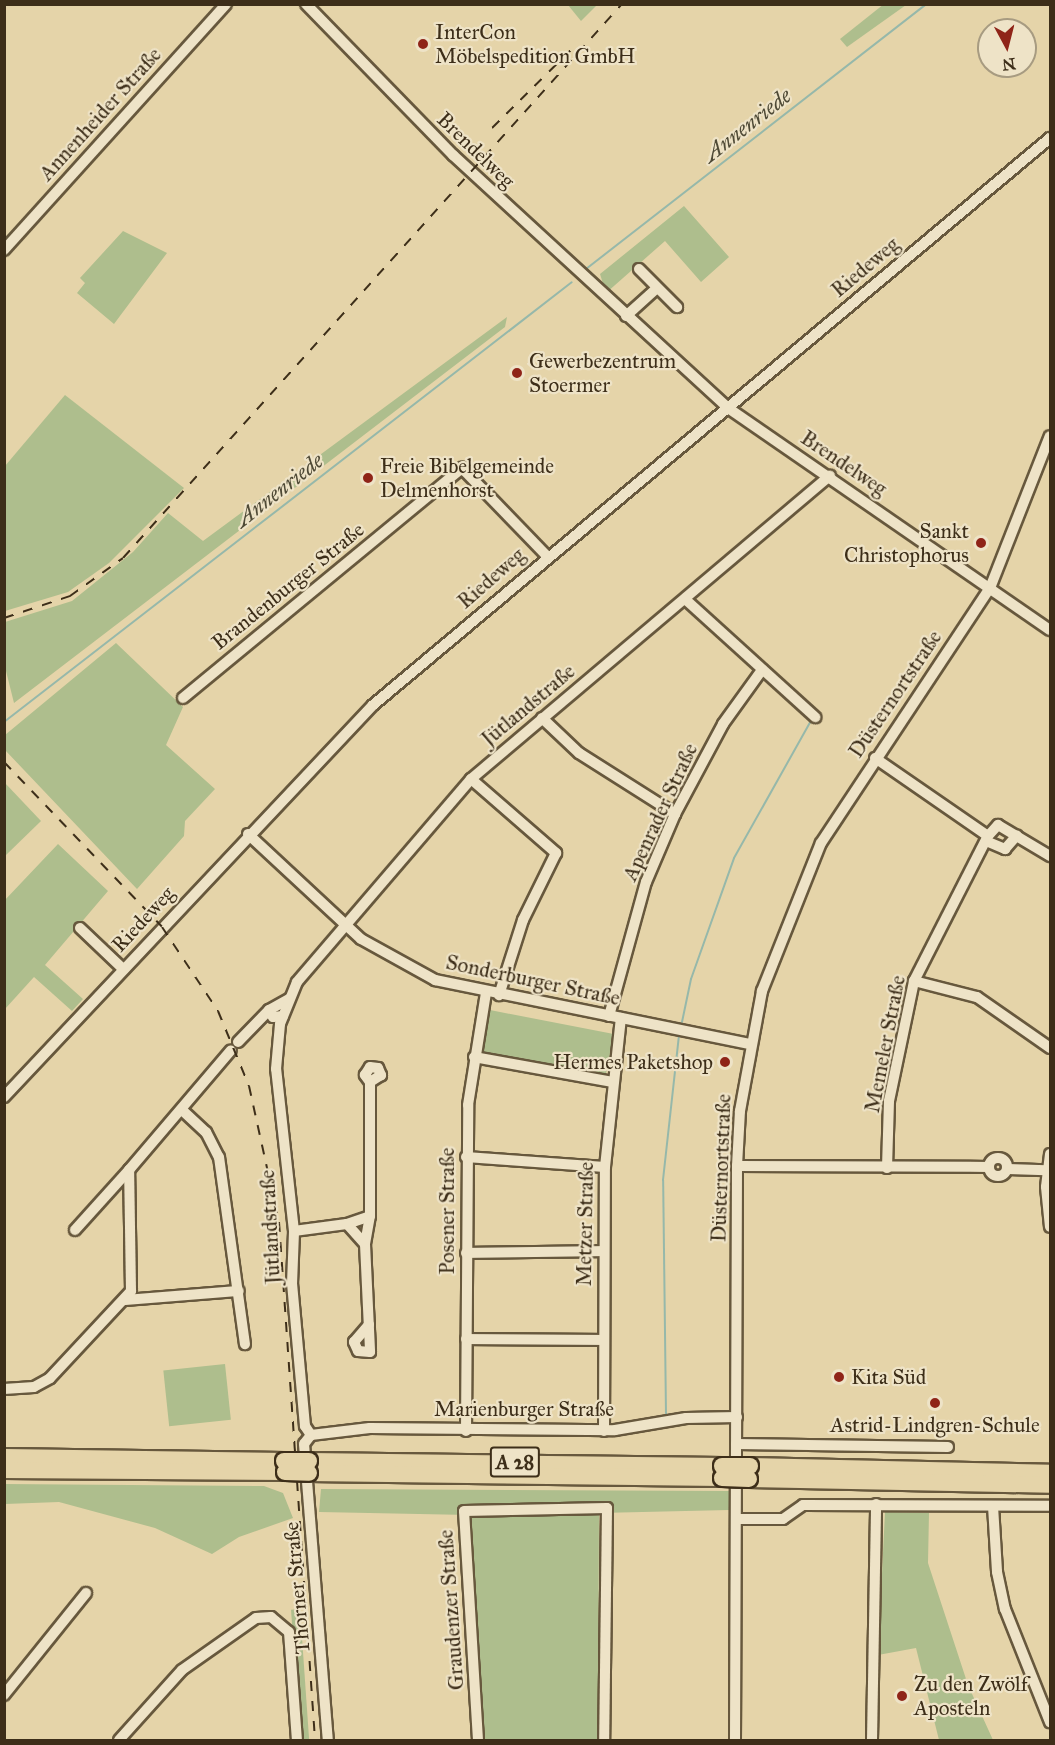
<!DOCTYPE html>
<html>
<head>
<meta charset="utf-8">
<style>
	body { margin:0 }
	#map { position:relative; width:1055px; height:1745px; overflow:hidden; background:#e5d4a9; font-family:"IM FELL Great Primer",serif }
	div>[style] { position:absolute }
	[style*='--x'] { left:calc(var(--x)*1px); top:calc(var(--y)*1px); width:calc(var(--w)*1px); rotate:calc(var(--a)*1deg) }
	.green>* { inset:0; background:#aebe8d; transform-origin:0 0 }
	.stream>* { height:2px; margin:-1px; padding:0 1px; transform-origin:1px; border-radius:1px; background:#96b8aa }
	.roads { filter:drop-shadow(2px 0 #67583d) drop-shadow(-2px 0 #67583d) drop-shadow(0 2px #67583d) drop-shadow(0 -2px #67583d) }
	.minor>* { height:10px; margin:-5px; padding:0 5px; transform-origin:5px; border-radius:5px; background:#eee3c7 }
	.minor>.ring { margin:-5px; padding:0; box-sizing:content-box; background:none; border:10px solid #eee3c7; border-radius:50% }
	.highway>* { height:16px; margin:-8px; padding:0 8px; transform-origin:8px; border-radius:8px; background:#e5d4a9 }
	.rail>* { height:2px; margin-top:-1px; transform-origin:0; background:repeating-linear-gradient(90deg,#3d2e19 0 10px,transparent 0 20px) }
	.bridges { filter:drop-shadow(2px 0 #3d2e19) drop-shadow(-2px 0 #3d2e19) drop-shadow(0 2px #3d2e19) drop-shadow(0 -2px #3d2e19) }
	.highway-bridge>* { height:16px; margin:-8px; padding:0 8px; transform-origin:8px; border-radius:8px; background:#e5d4a9 }
	.dots>* { width:16px; height:16px; translate:-50% -50%; box-sizing:border-box; border:3px solid #eee3c7; border-radius:50% }
	span { translate:-50% -50%; white-space:nowrap; text-align:center; line-height:1.15; -webkit-text-stroke:4.5px #eee3c7; paint-order:stroke }
	.shield-label span { padding:2px 4px; background:#eee3c7; border:2px solid; border-radius:4px; -webkit-text-stroke-width:0 }
	.shield-label { font-size:20px; color:#3d2e19; font-weight:700 }
	.poi-label { font-size:21px; color:#3d2e19 }
	.left { translate:0 -50%; text-align:left }
	.right { translate:-100% -50%; text-align:right }
	.street-label { font-size:21px; color:#3d2e19 }
	.water-label { font-size:22px; color:#4f4a36; font-style:italic }
	.frame { position:absolute; inset:0; border:6px solid #3d2e19; pointer-events:none }
	.north { position:absolute; left:977px; top:18px; width:60px; height:60px; box-sizing:border-box; background:#eee3c7; border:2px solid #a79b81; border-radius:50%; rotate:173deg; font-size:16px; font-weight:700; line-height:24px; text-align:center; color:#3d2e19 }
	.north::after { content:''; display:block; margin:auto; width:21px; height:27px; background:#8f2418; clip-path:polygon(50% 0,100% 100%,50% 72%,0 100%) }
</style>
</head>
<body>
<div id="map">
	<div class="green">
		<div style="clip-path:polygon(884px 4px,906px 5px,847px 47px,840px 39px)"></div>
		<div style="clip-path:polygon(568px 5px,597px 5px,581px 21px)"></div>
		<div style="clip-path:polygon(684px 206px,729px 257px,701px 282px,665px 241px,606px 293px,600px 274px)"></div>
		<div style="clip-path:polygon(123px 231px,167px 253px,114px 324px,77px 293px,85px 283px,80px 278px)"></div>
		<div style="clip-path:polygon(507px 317px,505px 327px,14px 703px,5px 667px,5px 622px,72px 601px,133px 552px,168px 513px,203px 541px)"></div>
		<div style="clip-path:polygon(65px 395px,184px 488px,109px 563px,68px 592px,5px 611px,5px 466px)"></div>
		<div style="clip-path:polygon(116px 643px,183px 707px,166px 745px,215px 789px,185px 821px,184px 836px,137px 889px,5px 750px,5px 735px)"></div>
		<div style="clip-path:polygon(5px 783px,41px 821px,5px 856px)"></div>
		<div style="clip-path:polygon(58px 844px,108px 891px,45px 965px,83px 999px,72px 1011px,34px 977px,5px 1009px,4px 901px)"></div>
		<div style="left:490px;top:1010px;width:126px;height:47px;rotate:11deg"></div>
		<div style="left:225px;top:1364px;width:56px;height:62px;rotate:84deg"></div>
		<div style="clip-path:polygon(4px 1484px,264px 1486px,283px 1493px,293px 1518px,239px 1537px,212px 1554px,155px 1528px,59px 1502px,5px 1504px)"></div>
		<div style="clip-path:polygon(321px 1489px,730px 1491px,729px 1510px,599px 1513px,598px 1740px,483px 1740px,469px 1515px,319px 1512px)"></div>
		<div style="clip-path:polygon(885px 1512px,929px 1513px,928px 1563px,968px 1685px,993px 1740px,939px 1740px,916px 1648px,878px 1655px)"></div>
		<div style="left:300px;top:1609px;width:131px;height:9px;rotate:86deg"></div>
	</div>
	<div class="stream">
		<div style="--x:586;--y:269;--w:432;--a:-37.9"></div>
		<div style="--x:4;--y:722;--w:718;--a:-37.76"></div>
		<div style="--x:682;--y:1022;--w:44;--a:-78.2"></div>
		<div style="--x:691;--y:979;--w:128;--a:-70.4"></div>
		<div style="--x:734;--y:858;--w:159;--a:-60.7"></div>
		<div style="--x:666;--y:1414;--w:234;--a:-90.7"></div>
		<div style="--x:663;--y:1180;--w:146;--a:-83.7"></div>
	</div>
	<div class="roads">
		<div class="minor">
			<div style="--x:306;--y:4;--w:211;--a:45.8"></div>
			<div style="--x:453;--y:155;--w:374;--a:42.6"></div>
			<div style="--x:728;--y:408;--w:391;--a:34.6"></div>
			<div style="--x:4;--y:250;--w:331;--a:-47.9"></div>
			<div style="--x:639;--y:269;--w:54;--a:45"></div>
			<div style="--x:626;--y:316;--w:42;--a:-42.1"></div>
			<div style="--x:685;--y:599;--w:176;--a:42.2"></div>
			<div style="--x:183;--y:698;--w:362;--a:-39.5"></div>
			<div style="--x:462;--y:468;--w:122;--a:46"></div>
			<div style="--x:542;--y:718;--w:51;--a:43.4"></div>
			<div style="--x:579;--y:753;--w:114;--a:32.4"></div>
			<div style="--x:875;--y:758;--w:137;--a:34.6"></div>
			<div style="--x:988;--y:836;--w:15;--a:-48"></div>
			<div style="--x:998;--y:825;--w:61;--a:30.8"></div>
			<div style="--x:471;--y:779;--w:113;--a:41"></div>
			<div style="--x:556;--y:853;--w:75;--a:116.2"></div>
			<div style="--x:523;--y:920;--w:79;--a:107.7"></div>
			<div style="--x:248;--y:834;--w:154;--a:42.9"></div>
			<div style="--x:361;--y:939;--w:85;--a:29"></div>
			<div style="--x:435;--y:980;--w:321;--a:11.5"></div>
			<div style="--x:986;--y:841;--w:21;--a:23"></div>
			<div style="--x:1005;--y:849;--w:18;--a:-49"></div>
			<div style="--x:80;--y:928;--w:59;--a:43.6"></div>
			<div style="--x:914;--y:981;--w:65;--a:14.3"></div>
			<div style="--x:977;--y:997;--w:89;--a:34.9"></div>
			<div style="--x:283;--y:1016;--w:10;--a:174"></div>
			<div style="--x:273;--y:1017;--w:8;--a:-120"></div>
			<div style="--x:269;--y:1010;--w:23;--a:-29"></div>
			<div style="--x:609;--y:1016;--w:139;--a:-74.6"></div>
			<div style="--x:646;--y:882;--w:74;--a:-66.9"></div>
			<div style="--x:675;--y:814;--w:102;--a:-61.9"></div>
			<div style="--x:723;--y:724;--w:67;--a:-54.2"></div>
			<div style="--x:238;--y:1042;--w:45;--a:-45.9"></div>
			<div style="--x:474;--y:1057;--w:141;--a:10.2"></div>
			<div style="--x:4;--y:1097;--w:538;--a:-46.73"></div>
			<div style="--x:373;--y:705;--w:883;--a:-39.95"></div>
			<div style="--x:182;--y:1110;--w:33;--a:43"></div>
			<div style="--x:206;--y:1132;--w:28;--a:63"></div>
			<div style="--x:219;--y:1157;--w:189;--a:82.1"></div>
			<div style="--x:1050;--y:1154;--w:33;--a:97"></div>
			<div style="--x:1046;--y:1187;--w:40;--a:84.3"></div>
			<div style="--x:466;--y:1157;--w:139;--a:4.1"></div>
			<div class="ring" style="left:989px;top:1158px;width:8px;height:8px"></div>
			<div style="--x:737;--y:1166;--w:252;--a:0.2"></div>
			<div style="--x:887;--y:1168;--w:67;--a:-88.3"></div>
			<div style="--x:889;--y:1101;--w:123;--a:-78.2"></div>
			<div style="--x:914;--y:981;--w:163;--a:-63"></div>
			<div style="--x:1008;--y:1169;--w:38;--a:2"></div>
			<div style="--x:347;--y:1224;--w:24;--a:-19"></div>
			<div style="--x:370;--y:1216;--w:134;--a:-90"></div>
			<div style="--x:370;--y:1082;--w:9;--a:-126"></div>
			<div style="--x:365;--y:1075;--w:9;--a:-58"></div>
			<div style="--x:370;--y:1067;--w:8;--a:7"></div>
			<div style="--x:378;--y:1068;--w:8;--a:67"></div>
			<div style="--x:381;--y:1075;--w:13;--a:148"></div>
			<div style="--x:75;--y:1230;--w:81;--a:-48"></div>
			<div style="--x:294;--y:1231;--w:53;--a:-7.5"></div>
			<div style="--x:347;--y:1224;--w:27;--a:48"></div>
			<div style="--x:365;--y:1244;--w:108;--a:87.3"></div>
			<div style="--x:370;--y:1352;--w:12;--a:-175"></div>
			<div style="--x:358;--y:1351;--w:10;--a:-114"></div>
			<div style="--x:354;--y:1342;--w:23;--a:-49"></div>
			<div style="--x:365;--y:1244;--w:28;--a:-80"></div>
			<div style="--x:466;--y:1253;--w:138;--a:-0.8"></div>
			<div style="--x:124;--y:1300;--w:115;--a:-4.5"></div>
			<div style="--x:466;--y:1339;--w:138;--a:0.4"></div>
			<div style="--x:4;--y:1389;--w:30;--a:-4"></div>
			<div style="--x:34;--y:1387;--w:18;--a:-29"></div>
			<div style="--x:50;--y:1378;--w:119;--a:-47"></div>
			<div style="--x:131;--y:1291;--w:121;--a:-90.9"></div>
			<div style="--x:129;--y:1170;--w:157;--a:-49.6"></div>
			<div style="--x:466;--y:1431;--w:326;--a:-89.6"></div>
			<div style="--x:468;--y:1105;--w:113;--a:-80.9"></div>
			<div style="--x:604;--y:1431;--w:264;--a:-89.8"></div>
			<div style="--x:605;--y:1167;--w:150;--a:-83.9"></div>
			<div style="--x:311;--y:1435;--w:11;--a:-124"></div>
			<div style="--x:305;--y:1426;--w:143;--a:-95.2"></div>
			<div style="--x:292;--y:1284;--w:53;--a:-87.8"></div>
			<div style="--x:294;--y:1231;--w:163;--a:-96.3"></div>
			<div style="--x:276;--y:1069;--w:45;--a:-84.9"></div>
			<div style="--x:280;--y:1024;--w:45;--a:-68"></div>
			<div style="--x:297;--y:982;--w:267;--a:-49.4"></div>
			<div style="--x:471;--y:779;--w:470;--a:-40.2"></div>
			<div style="--x:311;--y:1435;--w:59;--a:-6.8"></div>
			<div style="--x:370;--y:1428;--w:245;--a:0.5"></div>
			<div style="--x:615;--y:1430;--w:72;--a:-9.6"></div>
			<div style="--x:686;--y:1418;--w:51;--a:-1.1"></div>
			<div style="--x:311;--y:1435;--w:11;--a:128"></div>
			<div style="--x:304;--y:1444;--w:297;--a:85.4"></div>
			<div style="--x:736;--y:1444;--w:212;--a:0.8"></div>
			<div style="--x:993;--y:1506;--w:66;--a:86.5"></div>
			<div style="--x:997;--y:1572;--w:38;--a:78"></div>
			<div style="--x:1005;--y:1609;--w:122;--a:68.3"></div>
			<div style="--x:736;--y:1519;--w:47;--a:0"></div>
			<div style="--x:783;--y:1519;--w:24;--a:-35"></div>
			<div style="--x:803;--y:1505;--w:247;--a:0.2"></div>
			<div style="--x:4;--y:1695;--w:131;--a:-51.2"></div>
			<div style="--x:119;--y:1740;--w:94;--a:-48"></div>
			<div style="--x:182;--y:1670;--w:90;--a:-35.1"></div>
			<div style="--x:256;--y:1618;--w:15;--a:-4"></div>
			<div style="--x:271;--y:1617;--w:23;--a:40"></div>
			<div style="--x:289;--y:1632;--w:108;--a:85.8"></div>
			<div style="--x:478;--y:1740;--w:229;--a:-93.5"></div>
			<div style="--x:464;--y:1511;--w:143;--a:-1.2"></div>
			<div style="--x:607;--y:1508;--w:232;--a:90.7"></div>
			<div style="--x:735;--y:1740;--w:574;--a:-89.8"></div>
			<div style="--x:737;--y:1166;--w:55;--a:-86.9"></div>
			<div style="--x:740;--y:1111;--w:122;--a:-79.6"></div>
			<div style="--x:762;--y:991;--w:159;--a:-68.3"></div>
			<div style="--x:821;--y:843;--w:306;--a:-56.5"></div>
			<div style="--x:990;--y:588;--w:163;--a:-68.5"></div>
			<div style="--x:872;--y:1740;--w:236;--a:-89"></div>
		</div>
		<div class="highway">
			<div style="--x:4;--y:1457;--w:280;--a:0.8"></div>
			<div style="--x:309;--y:1461;--w:413;--a:0.7"></div>
			<div style="--x:750;--y:1466;--w:300;--a:1.3"></div>
			<div style="--x:4;--y:1470;--w:281;--a:0.4"></div>
			<div style="--x:309;--y:1473;--w:413;--a:0.7"></div>
			<div style="--x:749;--y:1479;--w:301;--a:1.1"></div>
		</div>
	</div>
	<div class="rail">
		<div style="--x:492;--y:128;--w:117;--a:-44.7"></div>
		<div style="--x:4;--y:618;--w:70;--a:-18.4"></div>
		<div style="--x:70;--y:596;--w:65;--a:-35.6"></div>
		<div style="--x:123;--y:558;--w:746;--a:-47.99"></div>
		<div style="--x:4;--y:762;--w:228;--a:46.2"></div>
		<div style="--x:162;--y:927;--w:101;--a:56.3"></div>
		<div style="--x:218;--y:1011;--w:81;--a:67.5"></div>
		<div style="--x:249;--y:1086;--w:139;--a:77.6"></div>
		<div style="--x:279;--y:1222;--w:519;--a:86.02"></div>
	</div>
	<div class="bridges">
		<div class="highway-bridge">
			<div style="--x:284;--y:1461;--w:25;--a:0"></div>
			<div style="--x:722;--y:1466;--w:28;--a:0"></div>
			<div style="--x:285;--y:1472;--w:24;--a:2"></div>
			<div style="--x:722;--y:1478;--w:27;--a:2"></div>
		</div>
	</div>
	<div class="dots">
		<div style="left:423px;top:44px;background:#8f2418"></div>
		<div style="left:517px;top:373px;background:#8f2418"></div>
		<div style="left:368px;top:478px;background:#8f2418"></div>
		<div style="left:981px;top:543px;background:#8f2418"></div>
		<div style="left:725px;top:1062px;background:#8f2418"></div>
		<div style="left:839px;top:1377px;background:#8f2418"></div>
		<div style="left:935px;top:1403px;background:#8f2418"></div>
		<div style="left:902px;top:1696px;background:#8f2418"></div>
	</div>
	<div class="shield-label">
		<span style="left:515px;top:1462px">A 28</span>
	</div>
	<div class="poi-label">
		<span class="left" style="left:435px;top:44px">InterCon<br>Möbelspedition GmbH</span>
		<span class="left" style="left:529px;top:373px">Gewerbezentrum<br>Stoermer</span>
		<span class="left" style="left:380px;top:478px">Freie Bibelgemeinde<br>Delmenhorst</span>
		<span class="right" style="left:969px;top:543px">Sankt<br>Christophorus</span>
		<span class="right" style="left:713px;top:1062px">Hermes Paketshop</span>
		<span class="left" style="left:851px;top:1377px">Kita Süd</span>
		<span style="left:935px;top:1425px">Astrid-Lindgren-Schule</span>
		<span class="left" style="left:914px;top:1696px">Zu den Zwölf<br>Aposteln</span>
	</div>
	<div class="street-label">
		<span style="left:100px;top:114px;rotate:-48deg">Annenheider Straße</span>
		<span style="left:476px;top:150px;rotate:44deg">Brendelweg</span>
		<span style="left:865px;top:267px;rotate:-40deg">Riedeweg</span>
		<span style="left:844px;top:463px;rotate:34deg">Brendelweg</span>
		<span style="left:491px;top:578px;rotate:-41deg">Riedeweg</span>
		<span style="left:288px;top:586px;rotate:-39deg">Brandenburger Straße</span>
		<span style="left:895px;top:694px;rotate:-56deg">Düsternortstraße</span>
		<span style="left:528px;top:705px;rotate:-40deg">Jütlandstraße</span>
		<span style="left:660px;top:812px;rotate:-65deg">Apenrader Straße</span>
		<span style="left:143px;top:919px;rotate:-47deg">Riedeweg</span>
		<span style="left:533px;top:980px;rotate:12deg">Sonderburger Straße</span>
		<span style="left:885px;top:1044px;rotate:-79deg">Memeler Straße</span>
		<span style="left:721px;top:1168px;rotate:-88deg">Düsternortstraße</span>
		<span style="left:447px;top:1211px;rotate:-90deg">Posener Straße</span>
		<span style="left:585px;top:1224px;rotate:-89deg">Metzer Straße</span>
		<span style="left:270px;top:1227px;rotate:-93deg">Jütlandstraße</span>
		<span style="left:524px;top:1409px">Marienburger Straße</span>
		<span style="left:297px;top:1588px;rotate:-95deg">Thorner Straße</span>
		<span style="left:451px;top:1610px;rotate:-94deg">Graudenzer Straße</span>
	</div>
	<div class="water-label">
		<span style="left:747px;top:125px;rotate:-38deg">Annenriede</span>
		<span style="left:279px;top:490px;rotate:-38deg">Annenriede</span>
	</div>
	<div class="frame"></div>
	<div class="north">N</div>
</div>
</body>
</html>
